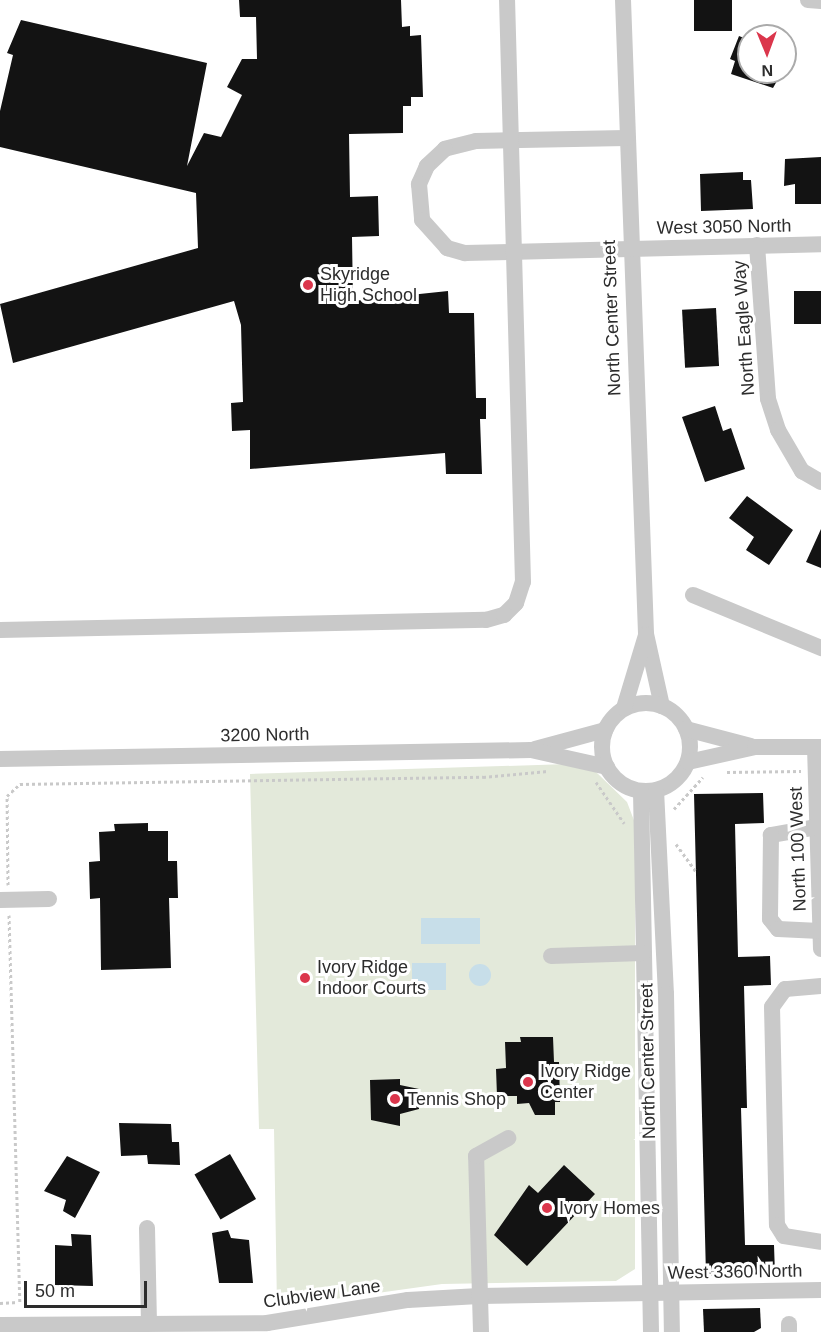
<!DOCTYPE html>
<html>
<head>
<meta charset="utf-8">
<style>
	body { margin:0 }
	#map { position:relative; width:821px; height:1332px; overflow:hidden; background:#fff; font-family:Arial,sans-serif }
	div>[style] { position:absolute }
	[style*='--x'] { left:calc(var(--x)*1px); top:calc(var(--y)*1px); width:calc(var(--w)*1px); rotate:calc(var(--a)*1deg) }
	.green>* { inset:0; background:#e3e9da }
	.water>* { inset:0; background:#c7dee9; transform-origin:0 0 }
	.round { border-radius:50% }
	.building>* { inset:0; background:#131313; transform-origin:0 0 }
	.path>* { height:3px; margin-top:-1.5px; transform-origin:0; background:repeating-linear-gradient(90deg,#c9c9c9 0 3px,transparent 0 6px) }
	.minor>* { height:16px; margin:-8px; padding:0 8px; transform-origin:8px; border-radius:8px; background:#c9c9c9 }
	.minor>.ring { margin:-8px; padding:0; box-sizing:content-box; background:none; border:16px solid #c9c9c9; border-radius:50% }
	.dots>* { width:16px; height:16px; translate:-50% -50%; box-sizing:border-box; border:3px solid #fff; border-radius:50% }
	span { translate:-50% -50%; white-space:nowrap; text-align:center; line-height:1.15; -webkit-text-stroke:6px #fff; paint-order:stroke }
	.street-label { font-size:18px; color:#2c2c2c }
	.poi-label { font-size:18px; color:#2c2c2c }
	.left { translate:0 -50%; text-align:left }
	.north { position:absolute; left:737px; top:24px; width:60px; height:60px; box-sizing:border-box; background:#fff; border:2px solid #ababab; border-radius:50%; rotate:179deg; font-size:16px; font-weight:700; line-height:24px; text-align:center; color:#2c2c2c }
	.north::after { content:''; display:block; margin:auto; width:21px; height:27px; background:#db364c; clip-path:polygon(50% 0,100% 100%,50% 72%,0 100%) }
	.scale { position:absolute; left:24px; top:1281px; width:123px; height:27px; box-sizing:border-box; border:3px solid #2c2c2c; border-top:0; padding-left:8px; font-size:18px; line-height:21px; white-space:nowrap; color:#2c2c2c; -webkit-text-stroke:4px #fff; paint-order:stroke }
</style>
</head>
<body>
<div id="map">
	<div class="green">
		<div style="clip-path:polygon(568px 764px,596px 772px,627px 802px,635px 823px,635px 1269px,616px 1281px,442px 1284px,277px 1307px,274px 1129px,259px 1129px,250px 774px)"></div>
	</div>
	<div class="water">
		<div style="left:480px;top:918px;width:26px;height:59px;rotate:90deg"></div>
		<div style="left:412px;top:963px;width:34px;height:27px"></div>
		<div class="round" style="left:469px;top:964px;width:22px;height:22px"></div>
	</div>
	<div class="building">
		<div style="clip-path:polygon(239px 0,401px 0,402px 27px,410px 26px,410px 36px,421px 35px,423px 97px,411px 97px,411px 106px,403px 106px,403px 133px,349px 134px,350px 197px,378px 196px,379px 236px,352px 237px,353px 301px,448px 291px,449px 313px,474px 313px,476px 398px,486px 398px,486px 419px,480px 419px,482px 474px,446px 474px,445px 453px,250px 469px,250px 430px,232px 431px,231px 403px,243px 402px,241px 325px,234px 301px,13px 363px,0 304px,198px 248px,196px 193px,0 147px,0 111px,13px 55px,7px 53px,21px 20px,207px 63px,187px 166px,204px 133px,221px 137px,242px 95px,227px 87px,242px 59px,257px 59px,256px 17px,240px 17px)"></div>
		<div style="left:694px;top:0;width:38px;height:31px"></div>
		<div style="clip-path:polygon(739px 36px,749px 40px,749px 72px,782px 72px,773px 88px,731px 74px,735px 61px,730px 59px)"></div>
		<div style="clip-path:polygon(821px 157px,821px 204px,795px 204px,795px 184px,784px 186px,785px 159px)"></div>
		<div style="clip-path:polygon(743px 172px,743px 180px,751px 180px,753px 209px,701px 211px,700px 174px)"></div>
		<div style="left:821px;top:291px;width:33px;height:27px;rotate:90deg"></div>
		<div style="left:716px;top:308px;width:58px;height:34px;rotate:87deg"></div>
		<div style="clip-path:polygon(715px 406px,723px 431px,731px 428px,745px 469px,705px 482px,682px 417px)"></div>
		<div style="clip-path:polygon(747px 496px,793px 530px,769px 565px,746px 550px,754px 537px,729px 518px)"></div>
		<div style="clip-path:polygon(821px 529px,821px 568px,806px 562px)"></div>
		<div style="clip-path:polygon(763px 793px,764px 823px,735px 824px,738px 957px,770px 956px,771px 985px,744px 986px,747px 1108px,741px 1108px,745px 1245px,774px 1245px,775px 1274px,706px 1276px,694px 794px)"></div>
		<div style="clip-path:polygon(148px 823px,148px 831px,168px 831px,168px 861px,177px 861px,178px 898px,169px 898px,171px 968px,101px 970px,100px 898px,90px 899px,89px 862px,100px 861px,99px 832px,115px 831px,114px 824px)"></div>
		<div style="clip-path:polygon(520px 1037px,553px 1037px,554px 1062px,559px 1062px,560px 1102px,555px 1102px,555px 1115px,535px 1115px,529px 1103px,517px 1104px,517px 1096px,497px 1096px,496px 1069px,506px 1068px,505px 1042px,521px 1042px)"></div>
		<div style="clip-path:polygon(400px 1079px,400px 1085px,419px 1089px,419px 1109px,400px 1114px,400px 1126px,371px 1120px,370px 1080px)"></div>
		<div style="clip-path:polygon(119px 1123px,171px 1124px,172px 1142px,179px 1142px,180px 1165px,148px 1164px,147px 1155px,121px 1156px)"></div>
		<div style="left:230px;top:1154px;width:52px;height:41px;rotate:60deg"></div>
		<div style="clip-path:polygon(67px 1156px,100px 1172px,75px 1218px,63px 1211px,66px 1200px,44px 1191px)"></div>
		<div style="clip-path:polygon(564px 1165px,595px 1194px,527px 1266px,494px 1235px,529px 1185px,538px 1193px)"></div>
		<div style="clip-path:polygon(228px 1230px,231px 1238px,249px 1240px,253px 1283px,219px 1283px,212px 1233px)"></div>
		<div style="clip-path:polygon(71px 1234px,91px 1235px,93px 1286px,55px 1285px,55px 1245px,72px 1246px)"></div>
		<div style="clip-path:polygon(760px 1308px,761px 1328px,754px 1332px,704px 1332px,703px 1309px)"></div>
	</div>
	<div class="path">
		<div style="--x:727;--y:772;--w:74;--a:-0.8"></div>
		<div style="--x:596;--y:782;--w:50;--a:55.7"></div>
		<div style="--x:674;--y:809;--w:43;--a:-47.8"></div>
		<div style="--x:676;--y:844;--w:34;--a:54"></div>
		<div style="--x:8;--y:885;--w:89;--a:-90.6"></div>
		<div style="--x:7;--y:796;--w:18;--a:-43"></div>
		<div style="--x:20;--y:784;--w:463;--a:-0.9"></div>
		<div style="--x:483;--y:777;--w:65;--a:-5.3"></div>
		<div style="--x:9;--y:915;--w:389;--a:88.4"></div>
		<div style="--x:0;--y:1303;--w:18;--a:-3"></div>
	</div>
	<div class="minor">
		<div style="--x:623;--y:0;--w:634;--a:87.92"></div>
		<div style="--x:646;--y:634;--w:74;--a:77.5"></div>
		<div style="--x:808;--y:0;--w:13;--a:4"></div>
		<div style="--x:626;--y:138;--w:150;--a:178.9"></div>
		<div style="--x:476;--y:141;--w:32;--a:166"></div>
		<div style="--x:445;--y:149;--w:25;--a:137"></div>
		<div style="--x:427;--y:166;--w:20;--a:114"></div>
		<div style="--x:419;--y:184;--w:36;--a:85"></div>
		<div style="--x:422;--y:220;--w:38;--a:48"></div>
		<div style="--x:447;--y:248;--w:19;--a:16"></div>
		<div style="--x:465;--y:253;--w:356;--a:-1.4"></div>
		<div style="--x:757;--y:245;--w:154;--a:85.9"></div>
		<div style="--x:768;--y:399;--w:33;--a:72"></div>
		<div style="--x:778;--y:430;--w:48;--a:59.7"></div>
		<div style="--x:802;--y:471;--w:22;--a:30"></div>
		<div style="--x:693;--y:595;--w:139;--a:22.5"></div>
		<div style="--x:0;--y:630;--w:486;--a:-1.2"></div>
		<div style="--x:486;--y:620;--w:19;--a:-16"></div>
		<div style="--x:504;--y:615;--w:17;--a:-45"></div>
		<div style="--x:516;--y:603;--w:22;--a:-72"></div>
		<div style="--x:523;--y:582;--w:582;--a:-91.57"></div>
		<div class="ring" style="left:602px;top:703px;width:72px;height:72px"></div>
		<div style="--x:624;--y:708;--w:76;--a:-73.2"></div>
		<div style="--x:686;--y:729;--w:67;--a:14.7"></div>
		<div style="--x:815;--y:747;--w:202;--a:88.3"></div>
		<div style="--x:535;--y:749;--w:73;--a:-15.2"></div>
		<div style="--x:0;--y:759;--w:531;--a:-0.97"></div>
		<div style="--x:531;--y:750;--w:78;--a:12.6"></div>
		<div style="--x:688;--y:762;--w:69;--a:-12.6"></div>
		<div style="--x:755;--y:747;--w:66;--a:0"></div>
		<div style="--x:656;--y:790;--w:204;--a:87.2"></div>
		<div style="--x:666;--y:994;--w:338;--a:89"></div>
		<div style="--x:641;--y:791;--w:541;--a:88.94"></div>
		<div style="--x:817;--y:827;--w:47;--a:170.1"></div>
		<div style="--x:771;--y:835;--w:84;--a:90.7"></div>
		<div style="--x:770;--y:919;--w:13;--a:51"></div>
		<div style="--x:778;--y:929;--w:42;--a:2.7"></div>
		<div style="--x:0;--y:900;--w:49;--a:-1.2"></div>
		<div style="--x:551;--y:956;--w:92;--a:-1.9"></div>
		<div style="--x:821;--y:986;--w:36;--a:175"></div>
		<div style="--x:785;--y:989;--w:22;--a:126"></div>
		<div style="--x:772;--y:1007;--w:218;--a:88.7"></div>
		<div style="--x:777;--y:1225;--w:13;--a:58"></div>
		<div style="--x:784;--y:1236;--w:37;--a:9"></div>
		<div style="--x:147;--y:1228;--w:95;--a:88.8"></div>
		<div style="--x:789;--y:1324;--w:8;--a:90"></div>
		<div style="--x:0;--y:1325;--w:267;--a:-0.4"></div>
		<div style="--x:267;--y:1323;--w:143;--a:-9.3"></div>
		<div style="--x:408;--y:1300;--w:71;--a:-3.2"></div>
		<div style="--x:479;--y:1296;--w:342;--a:-1"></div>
		<div style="--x:481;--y:1332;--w:176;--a:-91.6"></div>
		<div style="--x:476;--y:1156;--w:37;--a:-29"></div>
	</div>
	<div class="dots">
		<div style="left:308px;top:285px;background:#db364c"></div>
		<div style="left:305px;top:978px;background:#db364c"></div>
		<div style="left:528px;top:1082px;background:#db364c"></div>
		<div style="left:395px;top:1099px;background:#db364c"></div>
		<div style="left:547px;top:1208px;background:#db364c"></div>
	</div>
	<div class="street-label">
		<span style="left:724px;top:227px;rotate:-1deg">West 3050 North</span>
		<span style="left:612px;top:318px;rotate:-92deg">North Center Street</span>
		<span style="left:744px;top:328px;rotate:-94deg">North Eagle Way</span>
		<span style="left:265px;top:735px;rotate:-1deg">3200 North</span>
		<span style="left:798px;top:849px;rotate:-92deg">North 100 West</span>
		<span style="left:648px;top:1061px;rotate:-91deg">North Center Street</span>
		<span style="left:735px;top:1272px;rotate:-1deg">West 3360 North</span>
		<span style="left:322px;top:1294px;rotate:-8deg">Clubview Lane</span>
	</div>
	<div class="poi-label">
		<span class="left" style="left:320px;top:285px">Skyridge<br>High School</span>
		<span class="left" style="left:317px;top:978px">Ivory Ridge<br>Indoor Courts</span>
		<span class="left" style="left:540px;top:1082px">Ivory Ridge<br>Center</span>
		<span class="left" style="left:407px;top:1099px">Tennis Shop</span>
		<span class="left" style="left:559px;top:1208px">Ivory Homes</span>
	</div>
	<div class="north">N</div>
	<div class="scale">50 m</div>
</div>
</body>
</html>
